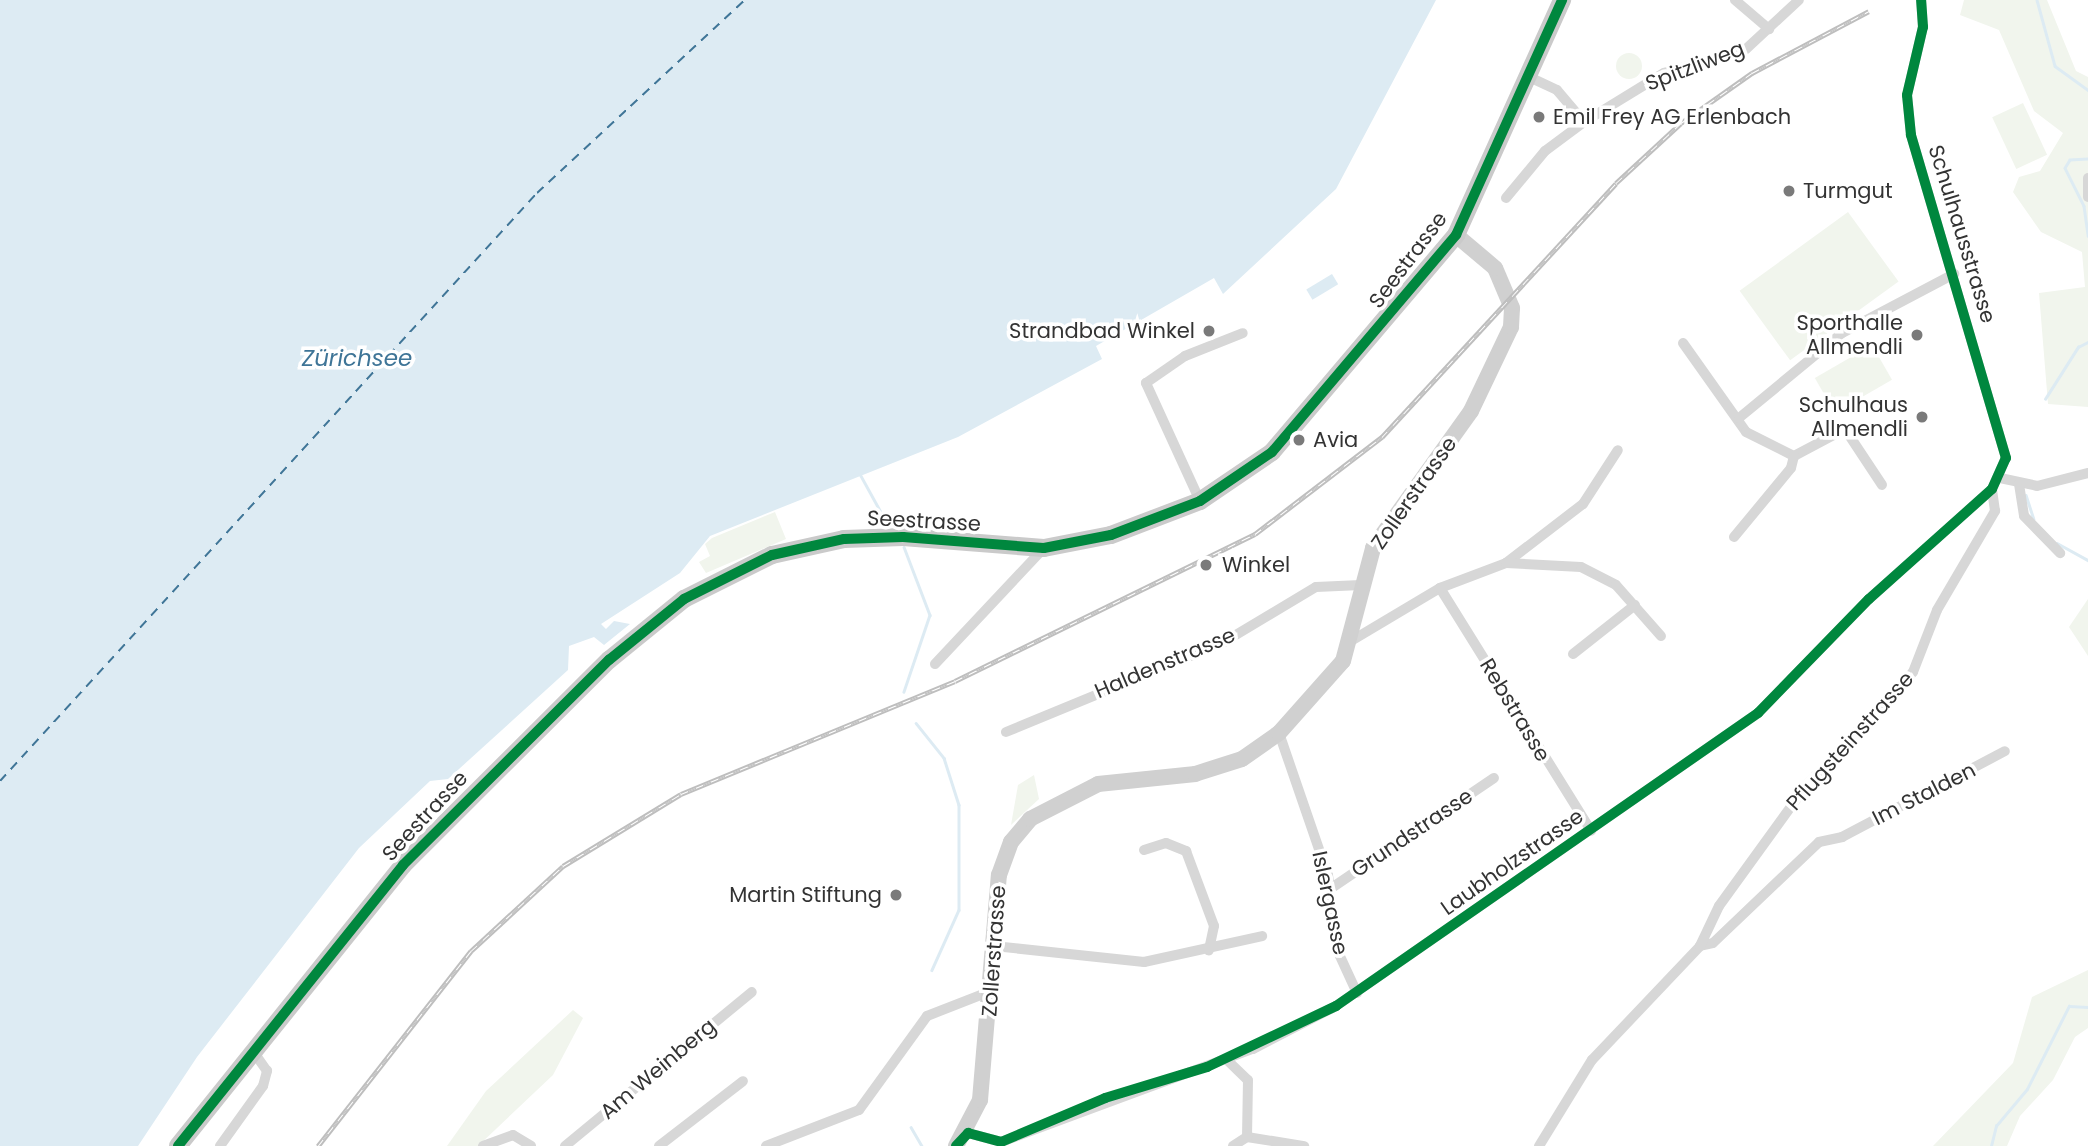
<!DOCTYPE html>
<html>
<head>
<meta charset="utf-8">
<style>
	body { margin:0 }
	#map { position:relative; width:2088px; height:1146px; overflow:hidden; background:#fff; font-family:Poppins,sans-serif }
	div>[style] { position:absolute }
	[style*='--x'] { left:calc(var(--x)*1px); top:calc(var(--y)*1px); width:calc(var(--w)*1px); rotate:calc(var(--a)*1deg) }
	.green>* { inset:0; background:#f1f5ed; transform-origin:0 0 }
	.round { border-radius:50% }
	.water>* { inset:0; background:#ddebf3; transform-origin:0 0 }
	.stream>* { height:2.5px; margin:-1.25px; padding:0 1.25px; transform-origin:1.25px; border-radius:1.25px; background:#ddebf3 }
	.ferry>* { height:2px; margin-top:-1px; transform-origin:0; background:repeating-linear-gradient(90deg,#3f7597 0 9px,transparent 0 16px) }
	.street>* { height:10px; margin:-5px; padding:0 5px; transform-origin:5px; border-radius:5px; background:#d7d7d7 }
	.secondary>* { height:16px; margin:-8px; padding:0 8px; transform-origin:8px; border-radius:8px; background:#d0d0d0 }
	.primary>* { height:18px; margin:-9px; padding:0 9px; transform-origin:9px; border-radius:9px; background:#cacaca }
	.rail>* { height:5px; margin-top:-2.5px; transform-origin:0; background:repeating-linear-gradient(90deg,#fff 0 8px,#bebebe 0 16px); box-sizing:border-box; border-block:2px solid #bebebe }
	.cycleway>* { height:10px; margin:-5px; padding:0 5px; transform-origin:5px; border-radius:5px; background:#00873e }
	.dots>* { width:19px; height:19px; translate:-50% -50%; box-sizing:border-box; border:4px solid #fff; border-radius:50% }
	span { translate:-50% -50%; white-space:nowrap; text-align:center; line-height:1.15; -webkit-text-stroke:7px #fff; paint-order:stroke }
	.street-label { font-size:21px; color:#333 }
	.poi-label { font-size:21px; color:#333 }
	.left { translate:0 -50%; text-align:left }
	.right { translate:-100% -50%; text-align:right }
	.water-label { font-size:23px; color:#3f7597; font-style:italic }
</style>
</head>
<body>
<div id="map">
	<div class="green">
		<div style="clip-path:polygon(1964px 0,2047px 0,2076px 71px,2088px 77px,2088px 407px,2048px 404px,2039px 293px,2085px 287px,2082px 252px,2041px 232px,2013px 192px,2019px 177px,2040px 171px,2063px 133px,2034px 111px,1999px 30px,1960px 15px)"></div>
		<div class="round" style="left:1616px;top:53px;width:26px;height:26px"></div>
		<div style="left:2023px;top:103px;width:57px;height:34px;rotate:65deg"></div>
		<div style="left:1848px;top:212px;width:86px;height:134px;rotate:54deg"></div>
		<div style="left:1872px;top:345px;width:40px;height:66px;rotate:60deg"></div>
		<div style="clip-path:polygon(775px 512px,786px 539px,706px 573px,699px 562px,710px 556px,705px 544px,712px 538px)"></div>
		<div style="clip-path:polygon(2088px 599px,2088px 656px,2069px 627px)"></div>
		<div style="clip-path:polygon(1034px 775px,1039px 799px,1011px 825px,1018px 785px)"></div>
		<div style="clip-path:polygon(2088px 970px,2088px 1028px,2075px 1037px,2053px 1080px,2020px 1116px,2007px 1146px,1933px 1146px,2013px 1063px,2032px 997px)"></div>
		<div style="clip-path:polygon(573px 1010px,583px 1018px,553px 1075px,478px 1146px,447px 1146px,486px 1091px)"></div>
	</div>
	<div class="water">
		<div style="clip-path:polygon(0 0,1436px 0,1336px 189px,1223px 294px,1214px 278px,1096px 346px,1102px 359px,958px 437px,710px 536px,680px 573px,601px 624px,606px 629px,614px 621px,630px 624px,604px 645px,594px 637px,569px 646px,568px 670px,448px 779px,430px 781px,359px 848px,197px 1057px,138px 1146px,0 1146px)"></div>
		<div style="left:1332px;top:274px;width:12px;height:30px;rotate:59deg"></div>
	</div>
	<div class="stream">
		<div style="--x:2037;--y:0;--w:68;--a:74.7"></div>
		<div style="--x:2055;--y:66;--w:41;--a:36"></div>
		<div style="--x:2088;--y:159;--w:18;--a:177"></div>
		<div style="--x:2070;--y:160;--w:9;--a:122"></div>
		<div style="--x:2065;--y:168;--w:42;--a:63.4"></div>
		<div style="--x:2084;--y:206;--w:30;--a:82"></div>
		<div style="--x:2045;--y:399;--w:62;--a:-57.6"></div>
		<div style="--x:2078;--y:347;--w:11;--a:-27"></div>
		<div style="--x:860;--y:474;--w:58;--a:61.2"></div>
		<div style="--x:2026;--y:495;--w:25;--a:72"></div>
		<div style="--x:2057;--y:543;--w:35;--a:29"></div>
		<div style="--x:904;--y:547;--w:73;--a:69.1"></div>
		<div style="--x:930;--y:615;--w:81;--a:108.7"></div>
		<div style="--x:916;--y:723;--w:45;--a:51.3"></div>
		<div style="--x:944;--y:758;--w:49;--a:72.3"></div>
		<div style="--x:959;--y:805;--w:105;--a:90"></div>
		<div style="--x:959;--y:910;--w:66;--a:114.2"></div>
		<div style="--x:911;--y:1127;--w:22;--a:60"></div>
		<div style="--x:1991;--y:1146;--w:21;--a:-76"></div>
		<div style="--x:1996;--y:1126;--w:48;--a:-50"></div>
		<div style="--x:2027;--y:1089;--w:93;--a:-63.2"></div>
		<div style="--x:2069;--y:1006;--w:19;--a:3"></div>
	</div>
	<div class="ferry">
		<div style="--x:0;--y:781;--w:796;--a:-47.6"></div>
		<div style="--x:537;--y:193;--w:284;--a:-42.9"></div>
	</div>
	<div class="street">
		<div style="--x:1735;--y:0;--w:45;--a:40.5"></div>
		<div style="--x:1584;--y:122;--w:94;--a:-31.5"></div>
		<div style="--x:1664;--y:73;--w:85;--a:-16.3"></div>
		<div style="--x:1746;--y:49;--w:72;--a:-42.8"></div>
		<div style="--x:2088;--y:178;--w:19;--a:90"></div>
		<div style="--x:1506;--y:198;--w:61;--a:-50.3"></div>
		<div style="--x:1545;--y:151;--w:49;--a:-36.6"></div>
		<div style="--x:1584;--y:122;--w:42;--a:-130.2"></div>
		<div style="--x:1557;--y:90;--w:31;--a:-155"></div>
		<div style="--x:1683;--y:343;--w:109;--a:54.7"></div>
		<div style="--x:1746;--y:432;--w:54;--a:26.6"></div>
		<div style="--x:1739;--y:418;--w:134;--a:-39.5"></div>
		<div style="--x:1842;--y:333;--w:127;--a:-27.8"></div>
		<div style="--x:1794;--y:456;--w:58;--a:-27.9"></div>
		<div style="--x:1845;--y:429;--w:67;--a:56.5"></div>
		<div style="--x:2000;--y:478;--w:38;--a:12"></div>
		<div style="--x:2037;--y:486;--w:53;--a:-14.3"></div>
		<div style="--x:2019;--y:484;--w:32;--a:81"></div>
		<div style="--x:2024;--y:516;--w:52;--a:45.8"></div>
		<div style="--x:1200;--y:501;--w:130;--a:-114.6"></div>
		<div style="--x:1146;--y:383;--w:47;--a:-34.7"></div>
		<div style="--x:1185;--y:356;--w:62;--a:-21.6"></div>
		<div style="--x:1734;--y:537;--w:89;--a:-50.4"></div>
		<div style="--x:1791;--y:468;--w:12;--a:-76"></div>
		<div style="--x:1506;--y:563;--w:97;--a:-37.5"></div>
		<div style="--x:1583;--y:504;--w:64;--a:-57.1"></div>
		<div style="--x:1440;--y:588;--w:286;--a:58.1"></div>
		<div style="--x:1351;--y:641;--w:104;--a:-30.8"></div>
		<div style="--x:1440;--y:588;--w:71;--a:-20.7"></div>
		<div style="--x:1506;--y:563;--w:75;--a:3.1"></div>
		<div style="--x:1581;--y:567;--w:39;--a:27"></div>
		<div style="--x:1616;--y:585;--w:68;--a:48.6"></div>
		<div style="--x:1573;--y:654;--w:79;--a:-38.3"></div>
		<div style="--x:935;--y:664;--w:159;--a:-46.8"></div>
		<div style="--x:1006;--y:732;--w:236;--a:-22.4"></div>
		<div style="--x:1224;--y:642;--w:107;--a:-30.9"></div>
		<div style="--x:1316;--y:587;--w:45;--a:-2.5"></div>
		<div style="--x:1279;--y:733;--w:150;--a:71"></div>
		<div style="--x:1328;--y:875;--w:80;--a:82.1"></div>
		<div style="--x:1339;--y:954;--w:43;--a:65.2"></div>
		<div style="--x:1144;--y:850;--w:23;--a:-18"></div>
		<div style="--x:1166;--y:843;--w:22;--a:22"></div>
		<div style="--x:1186;--y:851;--w:80;--a:69.5"></div>
		<div style="--x:1214;--y:926;--w:25;--a:102"></div>
		<div style="--x:1330;--y:889;--w:198;--a:-34.1"></div>
		<div style="--x:994;--y:946;--w:151;--a:6.1"></div>
		<div style="--x:1144;--y:962;--w:121;--a:-12.4"></div>
		<div style="--x:1700;--y:946;--w:13;--a:-13"></div>
		<div style="--x:1713;--y:943;--w:146;--a:-43.6"></div>
		<div style="--x:1819;--y:842;--w:24;--a:-12"></div>
		<div style="--x:1842;--y:837;--w:184;--a:-27.8"></div>
		<div style="--x:1226;--y:1059;--w:30;--a:44"></div>
		<div style="--x:1248;--y:1080;--w:57;--a:91"></div>
		<div style="--x:968;--y:1133;--w:34;--a:15"></div>
		<div style="--x:1001;--y:1142;--w:269;--a:-20.3"></div>
		<div style="--x:1253;--y:1049;--w:93;--a:-27.4"></div>
		<div style="--x:1336;--y:1006;--w:514;--a:-34.77"></div>
		<div style="--x:1758;--y:713;--w:159;--a:-45.8"></div>
		<div style="--x:1869;--y:599;--w:165;--a:-41.8"></div>
		<div style="--x:1992;--y:489;--w:34;--a:-66"></div>
		<div style="--x:2006;--y:458;--w:337;--a:-106.4"></div>
		<div style="--x:1911;--y:135;--w:40;--a:-95.7"></div>
		<div style="--x:1907;--y:95;--w:70;--a:-76.8"></div>
		<div style="--x:1923;--y:27;--w:27;--a:-94"></div>
		<div style="--x:1247;--y:1137;--w:58;--a:9"></div>
		<div style="--x:220;--y:1146;--w:74;--a:-54.4"></div>
		<div style="--x:263;--y:1086;--w:16;--a:-75"></div>
		<div style="--x:267;--y:1071;--w:21;--a:-125"></div>
		<div style="--x:483;--y:1146;--w:32;--a:-20"></div>
		<div style="--x:513;--y:1135;--w:21;--a:31"></div>
		<div style="--x:565;--y:1146;--w:242;--a:-39.5"></div>
		<div style="--x:659;--y:1146;--w:106;--a:-37.7"></div>
		<div style="--x:766;--y:1146;--w:100;--a:-21.2"></div>
		<div style="--x:859;--y:1110;--w:116;--a:-54.1"></div>
		<div style="--x:927;--y:1016;--w:69;--a:-21.3"></div>
		<div style="--x:1233;--y:1146;--w:17;--a:-33"></div>
		<div style="--x:1539;--y:1146;--w:101;--a:-58.4"></div>
		<div style="--x:1592;--y:1060;--w:157;--a:-46.5"></div>
		<div style="--x:1700;--y:946;--w:44;--a:-64.6"></div>
		<div style="--x:1719;--y:906;--w:147;--a:-54.1"></div>
		<div style="--x:1805;--y:787;--w:158;--a:-46.8"></div>
		<div style="--x:1913;--y:672;--w:66;--a:-68.8"></div>
		<div style="--x:1937;--y:610;--w:115;--a:-59.6"></div>
		<div style="--x:1995;--y:511;--w:22;--a:-98"></div>
	</div>
	<div class="secondary">
		<div style="--x:956;--y:1146;--w:52;--a:-62.4"></div>
		<div style="--x:980;--y:1100;--w:226;--a:-85.2"></div>
		<div style="--x:999;--y:875;--w:35;--a:-70"></div>
		<div style="--x:1011;--y:842;--w:30;--a:-50"></div>
		<div style="--x:1030;--y:819;--w:76;--a:-27.2"></div>
		<div style="--x:1098;--y:784;--w:98;--a:-5.9"></div>
		<div style="--x:1195;--y:774;--w:49;--a:-17.7"></div>
		<div style="--x:1242;--y:759;--w:45;--a:-35.1"></div>
		<div style="--x:1279;--y:733;--w:96;--a:-48.4"></div>
		<div style="--x:1343;--y:661;--w:117;--a:-75.1"></div>
		<div style="--x:1373;--y:548;--w:168;--a:-54.4"></div>
		<div style="--x:1471;--y:411;--w:93;--a:-64.5"></div>
		<div style="--x:1511;--y:327;--w:19;--a:-87"></div>
		<div style="--x:1512;--y:308;--w:43;--a:-113"></div>
		<div style="--x:1495;--y:268;--w:51;--a:-139.8"></div>
	</div>
	<div class="primary">
		<div style="--x:178;--y:1146;--w:360;--a:-51.3"></div>
		<div style="--x:403;--y:865;--w:291;--a:-44.9"></div>
		<div style="--x:609;--y:660;--w:97;--a:-39.1"></div>
		<div style="--x:684;--y:599;--w:98;--a:-26.6"></div>
		<div style="--x:772;--y:555;--w:74;--a:-12.5"></div>
		<div style="--x:844;--y:539;--w:59;--a:-1.9"></div>
		<div style="--x:903;--y:537;--w:141;--a:4.5"></div>
		<div style="--x:1044;--y:548;--w:68;--a:-11"></div>
		<div style="--x:1111;--y:535;--w:95;--a:-20.9"></div>
		<div style="--x:1200;--y:501;--w:87;--a:-34.2"></div>
		<div style="--x:1272;--y:452;--w:285;--a:-49.7"></div>
		<div style="--x:1456;--y:235;--w:258;--a:-65.7"></div>
	</div>
	<div class="rail">
		<div style="--x:318;--y:1146;--w:248;--a:-51.9"></div>
		<div style="--x:471;--y:951;--w:125;--a:-42.7"></div>
		<div style="--x:563;--y:866;--w:138;--a:-31.4"></div>
		<div style="--x:681;--y:794;--w:296;--a:-22.4"></div>
		<div style="--x:955;--y:681;--w:334;--a:-26.1"></div>
		<div style="--x:1255;--y:534;--w:160;--a:-37.4"></div>
		<div style="--x:1382;--y:437;--w:345;--a:-47.3"></div>
		<div style="--x:1616;--y:183;--w:88;--a:-42.7"></div>
		<div style="--x:1681;--y:123;--w:87;--a:-35.2"></div>
		<div style="--x:1752;--y:73;--w:132;--a:-27.9"></div>
	</div>
	<div class="cycleway">
		<div style="--x:178;--y:1146;--w:360;--a:-51.3"></div>
		<div style="--x:403;--y:865;--w:291;--a:-44.9"></div>
		<div style="--x:609;--y:660;--w:97;--a:-39.1"></div>
		<div style="--x:684;--y:599;--w:98;--a:-26.6"></div>
		<div style="--x:772;--y:555;--w:74;--a:-12.5"></div>
		<div style="--x:844;--y:539;--w:59;--a:-1.9"></div>
		<div style="--x:903;--y:537;--w:141;--a:4.5"></div>
		<div style="--x:1044;--y:548;--w:68;--a:-11"></div>
		<div style="--x:1111;--y:535;--w:95;--a:-20.9"></div>
		<div style="--x:1200;--y:501;--w:87;--a:-34.2"></div>
		<div style="--x:1272;--y:452;--w:285;--a:-49.7"></div>
		<div style="--x:1456;--y:235;--w:258;--a:-65.7"></div>
		<div style="--x:956;--y:1146;--w:18;--a:-47"></div>
		<div style="--x:968;--y:1133;--w:34;--a:15"></div>
		<div style="--x:1001;--y:1142;--w:113;--a:-22.9"></div>
		<div style="--x:1105;--y:1098;--w:107;--a:-16.9"></div>
		<div style="--x:1207;--y:1067;--w:143;--a:-25.3"></div>
		<div style="--x:1336;--y:1006;--w:514;--a:-34.77"></div>
		<div style="--x:1758;--y:713;--w:159;--a:-45.8"></div>
		<div style="--x:1869;--y:599;--w:165;--a:-41.8"></div>
		<div style="--x:1992;--y:489;--w:34;--a:-66"></div>
		<div style="--x:2006;--y:458;--w:337;--a:-106.4"></div>
		<div style="--x:1911;--y:135;--w:40;--a:-95.7"></div>
		<div style="--x:1907;--y:95;--w:70;--a:-76.8"></div>
		<div style="--x:1923;--y:27;--w:27;--a:-94"></div>
	</div>
	<div class="dots">
		<div style="left:1539px;top:117px;background:#7a7a7a"></div>
		<div style="left:1789px;top:191px;background:#7a7a7a"></div>
		<div style="left:1209px;top:331px;background:#7a7a7a"></div>
		<div style="left:1917px;top:335px;background:#7a7a7a"></div>
		<div style="left:1922px;top:417px;background:#7a7a7a"></div>
		<div style="left:1299px;top:440px;background:#7a7a7a"></div>
		<div style="left:1206px;top:565px;background:#7a7a7a"></div>
		<div style="left:896px;top:895px;background:#7a7a7a"></div>
	</div>
	<div class="street-label">
		<span style="left:1695px;top:66px;rotate:-21deg">Spitzliweg</span>
		<span style="left:1962px;top:234px;rotate:73deg">Schulhausstrasse</span>
		<span style="left:1408px;top:260px;rotate:-53deg">Seestrasse</span>
		<span style="left:1414px;top:493px;rotate:-55deg">Zollerstrasse</span>
		<span style="left:924px;top:521px;rotate:3deg">Seestrasse</span>
		<span style="left:1165px;top:663px;rotate:-23deg">Haldenstrasse</span>
		<span style="left:1515px;top:710px;rotate:59deg">Rebstrasse</span>
		<span style="left:1850px;top:741px;rotate:-48deg">Pflugsteinstrasse</span>
		<span style="left:1924px;top:794px;rotate:-27deg">Im Stalden</span>
		<span style="left:425px;top:816px;rotate:-47deg">Seestrasse</span>
		<span style="left:1412px;top:833px;rotate:-34deg">Grundstrasse</span>
		<span style="left:1512px;top:862px;rotate:-35deg">Laubholzstrasse</span>
		<span style="left:1330px;top:903px;rotate:78deg">Islergasse</span>
		<span style="left:994px;top:951px;rotate:-86deg">Zollerstrasse</span>
		<span style="left:658px;top:1069px;rotate:-40deg">Am Weinberg</span>
	</div>
	<div class="poi-label">
		<span class="left" style="left:1553px;top:117px">Emil Frey AG Erlenbach</span>
		<span class="left" style="left:1803px;top:191px">Turmgut</span>
		<span class="right" style="left:1903px;top:335px">Sporthalle<br>Allmendli</span>
		<span class="right" style="left:1195px;top:331px">Strandbad Winkel</span>
		<span class="right" style="left:1908px;top:417px">Schulhaus<br>Allmendli</span>
		<span class="left" style="left:1313px;top:440px">Avia</span>
		<span class="left" style="left:1222px;top:565px">Winkel</span>
		<span class="right" style="left:882px;top:895px">Martin Stiftung</span>
	</div>
	<div class="water-label">
		<span style="left:357px;top:358px">Zürichsee</span>
	</div>
</div>
</body>
</html>
